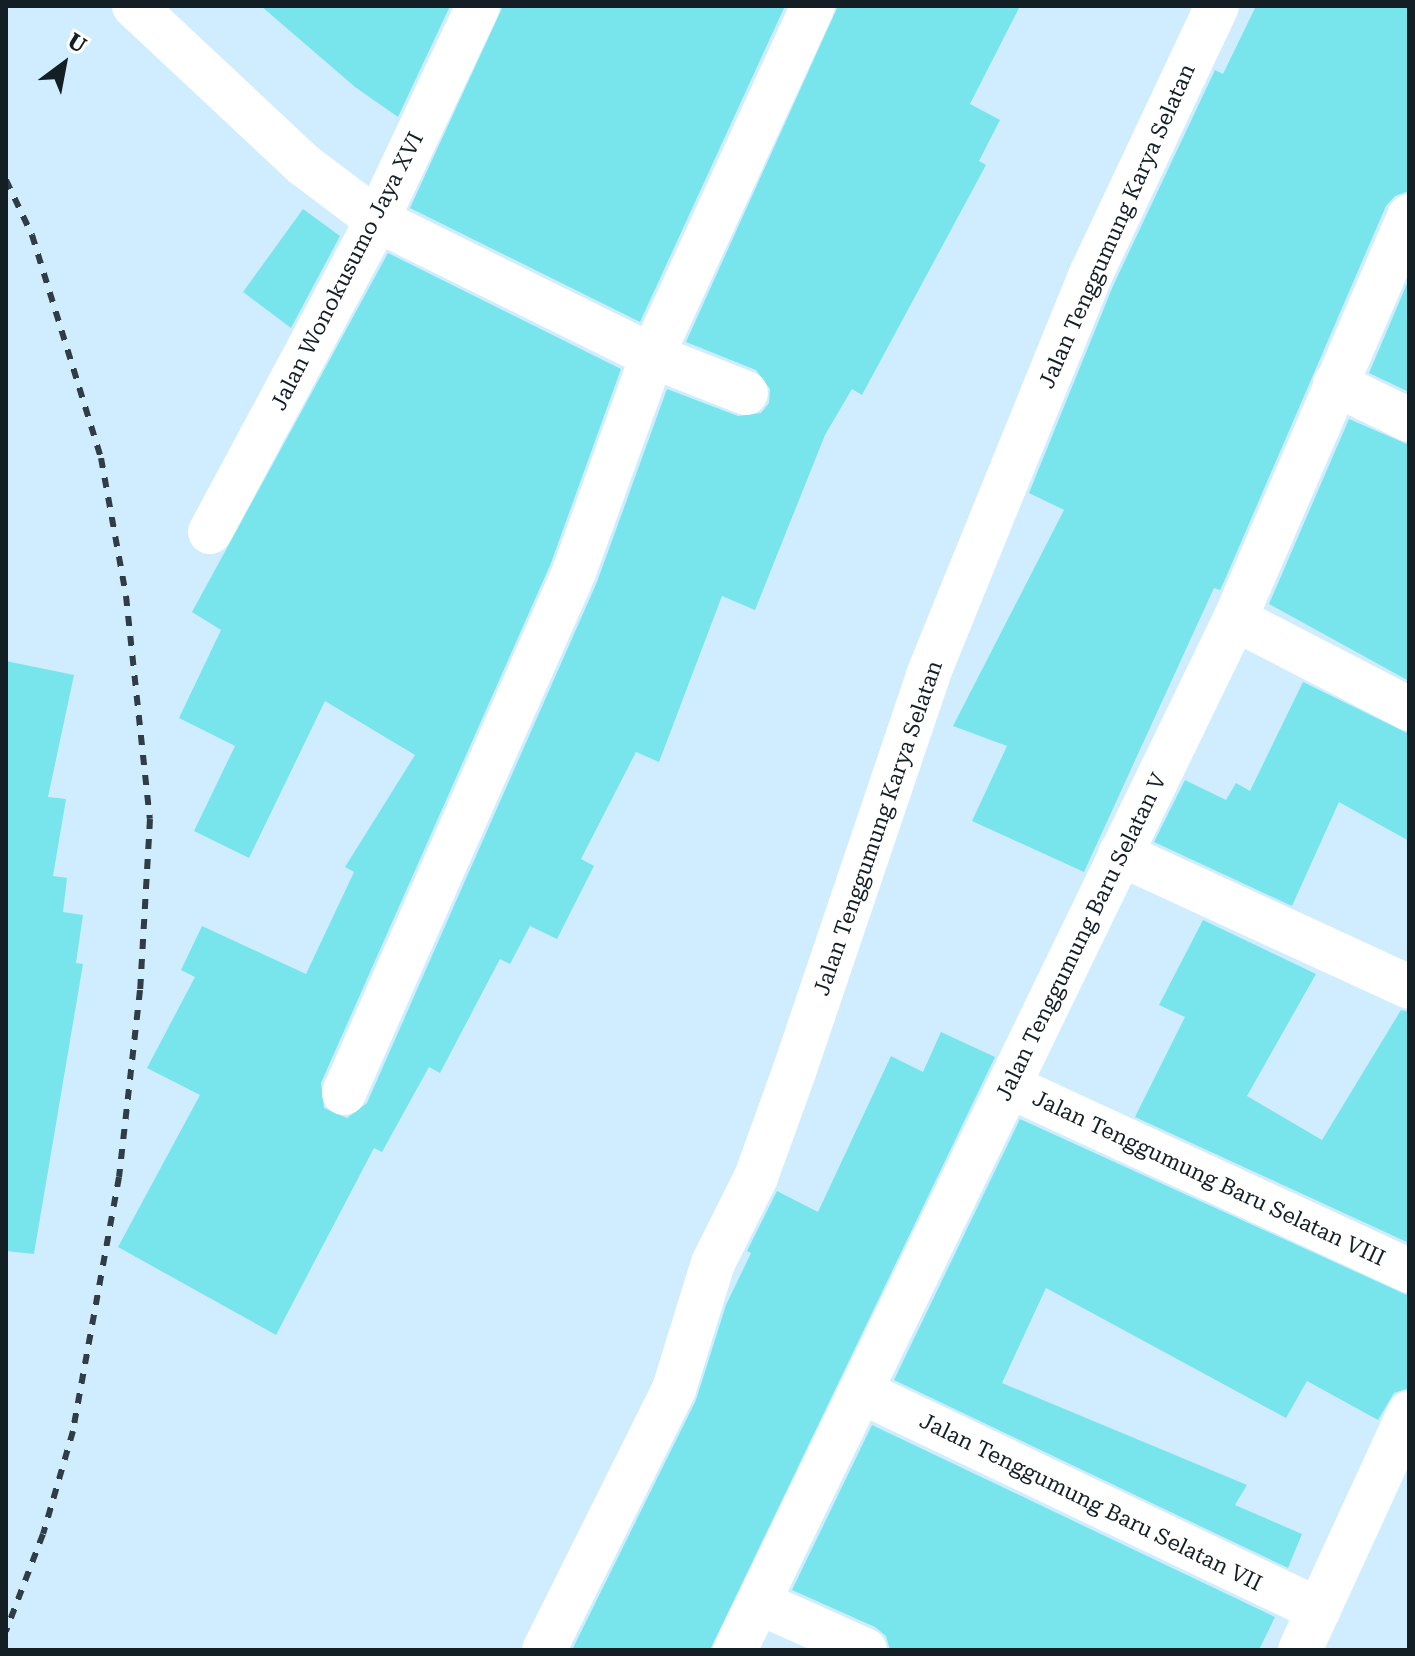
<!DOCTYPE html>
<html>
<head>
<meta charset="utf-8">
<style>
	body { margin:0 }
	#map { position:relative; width:1415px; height:1656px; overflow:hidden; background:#d0edff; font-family:"Roboto Serif",serif }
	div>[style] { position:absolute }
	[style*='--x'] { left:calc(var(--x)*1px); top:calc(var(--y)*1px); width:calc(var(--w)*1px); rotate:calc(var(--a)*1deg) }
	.building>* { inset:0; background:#77e5eb }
	.minor>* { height:44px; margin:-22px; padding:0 22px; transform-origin:22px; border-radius:22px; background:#fff }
	.rail>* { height:6px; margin-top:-3px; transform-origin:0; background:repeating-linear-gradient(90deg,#303d45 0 10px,transparent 0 20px) }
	span { translate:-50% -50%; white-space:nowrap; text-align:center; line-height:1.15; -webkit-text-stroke:6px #fff; paint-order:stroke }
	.street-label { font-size:22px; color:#141f25 }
	.frame { position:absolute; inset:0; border:8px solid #141f25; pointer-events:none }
	.north { position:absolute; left:24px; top:24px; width:80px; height:80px; -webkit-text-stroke:6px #fff; paint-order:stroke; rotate:32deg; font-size:22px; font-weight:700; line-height:32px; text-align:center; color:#141f25 }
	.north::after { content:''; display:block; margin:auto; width:28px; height:36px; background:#141f25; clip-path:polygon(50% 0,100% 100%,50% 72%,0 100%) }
</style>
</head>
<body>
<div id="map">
	<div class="building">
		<div style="clip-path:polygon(261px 6px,450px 6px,398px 117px,355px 87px)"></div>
		<div style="clip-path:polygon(503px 6px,785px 6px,640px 322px,410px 208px)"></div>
		<div style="clip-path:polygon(838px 6px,1020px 6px,970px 104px,1000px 120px,979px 161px,986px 165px,862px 395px,852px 389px,825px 435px,755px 610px,722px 596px,659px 762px,636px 752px,581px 859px,594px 866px,557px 939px,530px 926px,510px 964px,500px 959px,440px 1073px,429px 1067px,382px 1152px,374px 1148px,276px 1335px,118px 1247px,200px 1095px,147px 1068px,195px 977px,181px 970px,202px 926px,306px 974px,354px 872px,345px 867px,415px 755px,325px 701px,249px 858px,194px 831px,235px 746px,179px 718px,221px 630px,192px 612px,388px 253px,621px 369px,551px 563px,321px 1083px,324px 1108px,347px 1118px,367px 1103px,597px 582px,667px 389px,738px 416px,761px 413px,769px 403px,770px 389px,756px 370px,686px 342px)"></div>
		<div style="clip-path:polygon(1256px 6px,1409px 6px,1409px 191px,1395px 196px,1386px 206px,1223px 584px,1220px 590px,1214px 588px,1084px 872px,972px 821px,1007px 746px,953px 726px,1064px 510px,1029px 493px,1113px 286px,1215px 70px,1223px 74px)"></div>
		<div style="clip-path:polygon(303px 209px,340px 236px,291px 328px,243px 292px)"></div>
		<div style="clip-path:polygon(1409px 279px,1409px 392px,1369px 373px)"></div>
		<div style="clip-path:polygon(1349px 419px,1409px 445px,1409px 681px,1269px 604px)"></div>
		<div style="clip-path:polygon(6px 661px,74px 675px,48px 797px,66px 799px,53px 876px,67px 878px,63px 912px,83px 915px,76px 963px,83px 964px,34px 1254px,6px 1251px)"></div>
		<div style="clip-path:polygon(1303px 682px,1409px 734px,1409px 841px,1339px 802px,1292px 906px,1154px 842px,1185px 780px,1226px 800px,1236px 783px,1250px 791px)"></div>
		<div style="clip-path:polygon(1203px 920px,1316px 974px,1247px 1096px,1322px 1140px,1401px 1010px,1409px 1012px,1409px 1243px,1135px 1117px,1185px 1017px,1159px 1005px)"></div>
		<div style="clip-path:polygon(941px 1032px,995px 1057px,710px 1650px,572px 1650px,696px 1400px,726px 1305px,751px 1253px,747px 1251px,777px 1191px,818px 1212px,891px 1056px,923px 1072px)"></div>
		<div style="clip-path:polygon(1020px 1119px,1409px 1296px,1409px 1388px,1394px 1393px,1378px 1420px,1307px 1381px,1286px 1418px,1046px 1288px,1002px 1383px,1247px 1485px,1235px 1505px,1302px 1534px,1288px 1568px,894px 1380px)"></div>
		<div style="clip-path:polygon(872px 1425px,1275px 1617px,1259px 1650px,890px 1650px,886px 1636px,875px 1627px,792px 1590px)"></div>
	</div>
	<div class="minor">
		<div style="--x:134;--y:6;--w:233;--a:43.1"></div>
		<div style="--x:304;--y:165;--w:91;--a:37"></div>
		<div style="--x:377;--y:220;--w:307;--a:26.3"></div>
		<div style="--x:652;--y:356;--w:101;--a:21.5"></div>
		<div style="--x:1335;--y:384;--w:82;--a:25.9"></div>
		<div style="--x:210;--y:532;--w:354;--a:-61.8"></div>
		<div style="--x:377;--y:220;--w:237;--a:-64.7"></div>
		<div style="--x:1235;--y:619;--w:196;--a:27.3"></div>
		<div style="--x:1120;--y:854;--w:318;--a:24.7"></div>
		<div style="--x:1009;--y:1086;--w:441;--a:24.8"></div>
		<div style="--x:344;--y:1093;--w:570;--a:-66.18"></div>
		<div style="--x:574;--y:572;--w:230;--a:-70.1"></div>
		<div style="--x:652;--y:356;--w:385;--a:-65.3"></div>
		<div style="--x:864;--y:1393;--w:504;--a:25.5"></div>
		<div style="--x:760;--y:1603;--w:115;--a:24.1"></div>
		<div style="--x:544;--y:1650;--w:292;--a:-63.5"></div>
		<div style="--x:674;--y:1389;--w:132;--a:-72.8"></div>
		<div style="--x:713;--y:1263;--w:96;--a:-63.4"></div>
		<div style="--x:756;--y:1177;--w:112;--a:-70.1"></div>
		<div style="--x:794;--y:1072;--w:419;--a:-71.3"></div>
		<div style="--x:928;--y:675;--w:431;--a:-67.9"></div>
		<div style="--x:1090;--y:276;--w:298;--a:-64.8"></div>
		<div style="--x:735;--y:1650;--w:1146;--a:-64.13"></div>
		<div style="--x:1235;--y:619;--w:439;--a:-66.6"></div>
		<div style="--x:1300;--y:1650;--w:261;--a:-65.3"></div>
	</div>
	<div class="rail">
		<div style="--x:6;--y:180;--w:61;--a:64.7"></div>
		<div style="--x:32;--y:235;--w:233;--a:72.8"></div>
		<div style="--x:101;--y:458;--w:140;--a:79.7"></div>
		<div style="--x:126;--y:596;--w:224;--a:83.9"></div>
		<div style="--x:150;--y:819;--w:171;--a:93.3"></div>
		<div style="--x:140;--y:990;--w:188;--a:96.4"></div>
		<div style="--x:119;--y:1177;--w:258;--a:100.3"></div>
		<div style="--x:73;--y:1431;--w:107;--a:106.2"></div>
		<div style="--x:43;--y:1534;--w:104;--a:110.9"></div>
	</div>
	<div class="street-label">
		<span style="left:1117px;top:226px;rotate:-66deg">Jalan Tenggumung Karya Selatan</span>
		<span style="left:347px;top:271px;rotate:-63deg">Jalan Wonokusumo Jaya XVI</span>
		<span style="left:878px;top:828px;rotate:-71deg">Jalan Tenggumung Karya Selatan</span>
		<span style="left:1081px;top:937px;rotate:-64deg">Jalan Tenggumung Baru Selatan V</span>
		<span style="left:1209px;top:1178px;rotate:25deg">Jalan Tenggumung Baru Selatan VIII</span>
		<span style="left:1091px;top:1502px;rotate:26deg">Jalan Tenggumung Baru Selatan VII</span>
	</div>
	<div class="frame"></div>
	<div class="north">U</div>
</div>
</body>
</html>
